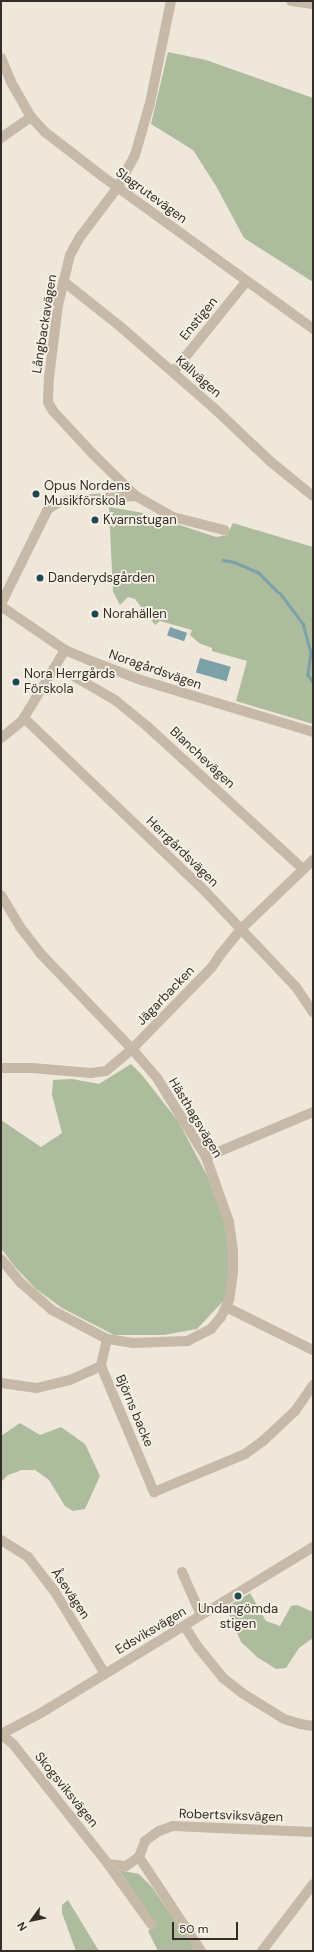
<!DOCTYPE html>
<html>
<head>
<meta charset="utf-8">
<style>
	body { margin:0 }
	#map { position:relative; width:314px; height:1952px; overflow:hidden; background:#efe8da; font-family:"DM Sans",sans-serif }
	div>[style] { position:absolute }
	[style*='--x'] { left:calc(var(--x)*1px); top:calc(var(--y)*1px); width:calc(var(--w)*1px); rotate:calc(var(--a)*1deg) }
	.green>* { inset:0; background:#adbc9c }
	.water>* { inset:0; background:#7ca1a9; transform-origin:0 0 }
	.stream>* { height:2.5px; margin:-1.25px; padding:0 1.25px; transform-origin:1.25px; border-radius:1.25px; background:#7ca1a9 }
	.minor>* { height:10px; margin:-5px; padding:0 5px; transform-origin:5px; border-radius:5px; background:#c6b9a7 }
	.dots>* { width:11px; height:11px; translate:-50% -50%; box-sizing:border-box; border:2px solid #f7f2e6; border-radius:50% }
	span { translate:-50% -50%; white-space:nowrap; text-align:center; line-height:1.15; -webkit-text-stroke:3.5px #f7f2e6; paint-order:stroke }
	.street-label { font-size:13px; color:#332c27 }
	.poi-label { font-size:13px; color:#332c27 }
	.left { translate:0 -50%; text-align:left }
	.frame { position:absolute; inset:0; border:2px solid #332c27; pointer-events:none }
	.north { position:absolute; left:12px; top:1900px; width:40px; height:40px; -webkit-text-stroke:3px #f7f2e6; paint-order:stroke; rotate:237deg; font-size:11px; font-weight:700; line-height:16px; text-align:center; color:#332c27 }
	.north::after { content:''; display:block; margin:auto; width:14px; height:18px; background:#332c27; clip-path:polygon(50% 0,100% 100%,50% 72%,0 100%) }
	.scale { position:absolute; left:172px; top:1922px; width:66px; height:18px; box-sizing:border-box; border:2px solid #332c27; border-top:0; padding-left:5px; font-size:12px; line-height:14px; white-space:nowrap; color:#332c27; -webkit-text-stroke:3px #f7f2e6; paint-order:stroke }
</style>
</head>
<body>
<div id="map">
	<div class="green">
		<div style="clip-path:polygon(168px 52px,206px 60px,313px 98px,313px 282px,244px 238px,216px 186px,193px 150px,151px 124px)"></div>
		<div style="clip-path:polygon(109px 507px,143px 513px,216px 537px,227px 535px,233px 523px,313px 547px,313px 724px,236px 701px,247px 661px,212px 651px,212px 648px,199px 643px,190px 635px,192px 630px,160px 621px,155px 625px,135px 599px,128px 597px,120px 605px,113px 592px)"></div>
		<div style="clip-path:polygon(131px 1064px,142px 1075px,178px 1121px,208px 1177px,224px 1222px,232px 1264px,228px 1296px,197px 1329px,164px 1335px,114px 1335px,62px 1308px,36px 1289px,14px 1266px,1px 1248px,1px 1120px,41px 1147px,62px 1133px,52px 1095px,53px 1080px,72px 1079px,99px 1084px)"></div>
		<div style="clip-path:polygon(20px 1423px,40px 1435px,61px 1427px,85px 1444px,100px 1476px,85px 1509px,73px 1511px,65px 1506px,49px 1480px,35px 1470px,22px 1470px,8px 1475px,1px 1482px,1px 1436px)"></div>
		<div style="clip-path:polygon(250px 1593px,266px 1621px,280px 1626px,291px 1606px,297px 1605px,313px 1612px,313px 1638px,299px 1648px,286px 1668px,276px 1669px,257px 1657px,241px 1642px,226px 1607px)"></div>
		<div style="clip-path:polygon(119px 1870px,139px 1874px,152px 1887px,196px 1951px,158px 1951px,148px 1931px,155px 1925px)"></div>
		<div style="clip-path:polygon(68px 1900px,99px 1951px,76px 1951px,62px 1913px,62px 1905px)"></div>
	</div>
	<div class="water">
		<div style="left:170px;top:627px;width:18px;height:9px;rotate:19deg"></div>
		<div style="left:200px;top:658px;width:32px;height:15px;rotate:16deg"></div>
	</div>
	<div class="stream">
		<div style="--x:223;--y:560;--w:11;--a:10"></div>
		<div style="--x:234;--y:562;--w:26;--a:23"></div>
		<div style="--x:258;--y:572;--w:28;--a:45"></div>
		<div style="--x:280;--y:593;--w:38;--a:53"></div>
		<div style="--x:303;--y:623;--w:31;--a:75"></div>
		<div style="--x:311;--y:653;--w:22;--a:98"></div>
		<div style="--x:308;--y:675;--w:9;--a:54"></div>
	</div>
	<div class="minor">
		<div style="--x:291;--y:1;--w:22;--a:8"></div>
		<div style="--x:1;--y:58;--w:26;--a:67"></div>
		<div style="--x:11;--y:82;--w:40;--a:60.3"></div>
		<div style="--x:31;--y:117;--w:21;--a:47"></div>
		<div style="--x:45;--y:132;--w:72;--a:37.7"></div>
		<div style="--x:102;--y:176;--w:261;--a:35.9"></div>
		<div style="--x:1;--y:138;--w:37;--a:-35"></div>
		<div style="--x:63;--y:281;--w:75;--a:38.5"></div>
		<div style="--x:122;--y:328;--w:123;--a:41.1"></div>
		<div style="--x:215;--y:409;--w:77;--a:43.4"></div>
		<div style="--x:271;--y:462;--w:54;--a:39"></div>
		<div style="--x:173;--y:372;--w:116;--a:-51"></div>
		<div style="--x:136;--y:496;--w:60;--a:-135.7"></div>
		<div style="--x:93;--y:454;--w:59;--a:-132.9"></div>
		<div style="--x:53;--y:411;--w:10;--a:-119"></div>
		<div style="--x:48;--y:402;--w:24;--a:-88"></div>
		<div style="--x:49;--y:378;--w:74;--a:-83"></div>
		<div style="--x:58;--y:305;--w:51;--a:-76.5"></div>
		<div style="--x:70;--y:255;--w:21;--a:-61"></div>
		<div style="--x:80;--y:237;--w:63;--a:-52.8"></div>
		<div style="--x:118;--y:187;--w:36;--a:-62"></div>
		<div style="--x:135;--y:155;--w:54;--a:-73.9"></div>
		<div style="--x:150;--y:103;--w:104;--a:-78.4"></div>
		<div style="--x:1;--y:604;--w:106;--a:-63.7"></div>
		<div style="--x:48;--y:509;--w:15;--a:-32"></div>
		<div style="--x:61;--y:501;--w:75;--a:-3.8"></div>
		<div style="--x:136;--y:496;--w:43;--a:29.6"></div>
		<div style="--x:173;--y:517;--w:53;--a:14.3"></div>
		<div style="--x:1;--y:606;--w:78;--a:34.5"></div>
		<div style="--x:65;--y:650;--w:28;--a:23"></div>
		<div style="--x:91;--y:661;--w:53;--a:20.8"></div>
		<div style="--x:141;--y:680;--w:180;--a:16.8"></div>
		<div style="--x:75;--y:677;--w:46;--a:29.9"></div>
		<div style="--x:115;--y:700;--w:43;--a:39.3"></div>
		<div style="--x:148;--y:727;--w:210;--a:42.5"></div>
		<div style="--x:24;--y:718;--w:245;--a:43.7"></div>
		<div style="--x:201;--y:887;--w:138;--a:46.5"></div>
		<div style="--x:296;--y:987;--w:30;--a:56"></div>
		<div style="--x:1;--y:738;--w:27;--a:-39"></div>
		<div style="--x:22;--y:721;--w:83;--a:-58.8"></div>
		<div style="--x:1;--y:895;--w:37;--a:59"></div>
		<div style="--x:20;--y:927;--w:33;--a:52"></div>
		<div style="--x:40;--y:953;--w:133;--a:46.2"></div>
		<div style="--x:132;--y:1049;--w:38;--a:49"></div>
		<div style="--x:157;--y:1078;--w:93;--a:58.2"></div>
		<div style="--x:206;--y:1157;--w:69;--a:70.5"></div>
		<div style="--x:229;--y:1222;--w:29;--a:82"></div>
		<div style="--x:233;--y:1251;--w:22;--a:90"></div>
		<div style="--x:233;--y:1273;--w:27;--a:98"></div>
		<div style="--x:229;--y:1300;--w:19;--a:115"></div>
		<div style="--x:221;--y:1317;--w:16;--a:130"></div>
		<div style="--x:211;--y:1329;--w:27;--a:153"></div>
		<div style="--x:187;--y:1341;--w:54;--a:177.9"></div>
		<div style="--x:133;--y:1343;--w:26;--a:-171"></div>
		<div style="--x:107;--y:1339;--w:62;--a:-152.2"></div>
		<div style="--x:52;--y:1310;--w:41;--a:-138.9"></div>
		<div style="--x:21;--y:1283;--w:31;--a:-130"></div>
		<div style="--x:1;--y:1068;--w:31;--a:0"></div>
		<div style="--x:32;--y:1068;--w:59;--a:4.8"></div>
		<div style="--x:91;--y:1073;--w:15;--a:-8"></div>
		<div style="--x:106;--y:1071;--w:34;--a:-40"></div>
		<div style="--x:132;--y:1049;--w:115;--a:-45.7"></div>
		<div style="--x:212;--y:967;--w:14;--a:-56"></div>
		<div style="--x:220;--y:955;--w:32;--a:-51"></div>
		<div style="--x:240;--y:930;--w:101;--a:-43.8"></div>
		<div style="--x:206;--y:1157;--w:116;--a:-22.8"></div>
		<div style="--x:226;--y:1307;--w:97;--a:26.3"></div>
		<div style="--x:107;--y:1339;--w:28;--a:103"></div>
		<div style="--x:101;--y:1366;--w:137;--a:67.2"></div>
		<div style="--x:154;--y:1492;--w:99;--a:-22.7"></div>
		<div style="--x:245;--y:1454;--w:22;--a:-36"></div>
		<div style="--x:263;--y:1441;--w:44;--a:-43.2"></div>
		<div style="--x:295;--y:1411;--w:32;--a:-55"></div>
		<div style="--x:1;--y:1383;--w:36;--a:8"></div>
		<div style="--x:37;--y:1388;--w:34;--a:-14"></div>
		<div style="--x:70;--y:1380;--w:34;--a:-24"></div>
		<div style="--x:1;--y:1540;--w:32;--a:32"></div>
		<div style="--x:28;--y:1557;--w:44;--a:52.4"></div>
		<div style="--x:55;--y:1592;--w:96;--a:58.6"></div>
		<div style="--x:182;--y:1572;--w:47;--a:66.2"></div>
		<div style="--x:185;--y:1627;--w:24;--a:57"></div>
		<div style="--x:198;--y:1647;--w:40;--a:51"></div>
		<div style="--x:223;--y:1678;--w:24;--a:38"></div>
		<div style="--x:242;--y:1693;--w:49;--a:31.8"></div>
		<div style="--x:284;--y:1719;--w:17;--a:17"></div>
		<div style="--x:300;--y:1724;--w:13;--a:9"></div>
		<div style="--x:1;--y:1734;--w:45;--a:-27.7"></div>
		<div style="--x:41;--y:1713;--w:319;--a:-31.4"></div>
		<div style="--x:1;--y:1734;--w:16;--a:40"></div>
		<div style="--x:13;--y:1744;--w:153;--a:51.6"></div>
		<div style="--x:108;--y:1864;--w:18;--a:6"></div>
		<div style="--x:126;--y:1866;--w:16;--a:-35"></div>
		<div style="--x:139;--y:1857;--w:17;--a:-69"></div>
		<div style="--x:145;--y:1841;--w:17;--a:-36"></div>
		<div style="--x:159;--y:1831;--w:15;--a:-20"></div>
		<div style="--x:173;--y:1826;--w:140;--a:2.5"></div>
		<div style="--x:139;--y:1857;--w:113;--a:56.6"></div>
		<div style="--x:108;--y:1864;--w:75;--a:54.2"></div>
		<div style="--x:262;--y:1951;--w:84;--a:-52.7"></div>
	</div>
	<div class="dots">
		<div style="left:36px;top:494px;background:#214750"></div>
		<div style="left:95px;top:520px;background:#214750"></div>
		<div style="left:40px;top:578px;background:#214750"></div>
		<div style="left:95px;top:614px;background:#214750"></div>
		<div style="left:16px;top:682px;background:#214750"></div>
		<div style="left:238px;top:1596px;background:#214750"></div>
	</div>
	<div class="street-label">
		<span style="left:151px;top:196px;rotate:36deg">Slagrutevägen</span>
		<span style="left:199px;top:319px;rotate:-51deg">Enstigen</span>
		<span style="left:45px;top:324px;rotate:-81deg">Långbackavägen</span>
		<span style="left:198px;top:377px;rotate:41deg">Källvägen</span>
		<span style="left:155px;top:670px;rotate:19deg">Noragårdsvägen</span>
		<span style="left:202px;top:758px;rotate:43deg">Blanchevägen</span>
		<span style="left:182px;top:852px;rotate:44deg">Herrgårdsvägen</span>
		<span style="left:166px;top:996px;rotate:-46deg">Jägarbacken</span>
		<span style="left:195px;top:1118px;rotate:59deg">Hästhagsvägen</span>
		<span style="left:134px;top:1411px;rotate:67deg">Björns backe</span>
		<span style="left:70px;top:1594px;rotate:56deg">Åsevägen</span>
		<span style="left:151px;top:1631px;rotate:-31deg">Edsviksvägen</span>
		<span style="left:66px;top:1790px;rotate:51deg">Skogsviksvägen</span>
		<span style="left:231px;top:1816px;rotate:2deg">Robertsviksvägen</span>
	</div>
	<div class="poi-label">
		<span class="left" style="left:44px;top:494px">Opus Nordens<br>Musikförskola</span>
		<span class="left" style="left:103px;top:520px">Kvarnstugan</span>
		<span class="left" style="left:48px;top:578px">Danderydsgården</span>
		<span class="left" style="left:103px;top:614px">Norahällen</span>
		<span class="left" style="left:24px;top:682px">Nora Herrgårds<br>Förskola</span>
		<span style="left:238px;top:1617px">Undangömda<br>stigen</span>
	</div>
	<div class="frame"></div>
	<div class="north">N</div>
	<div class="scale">50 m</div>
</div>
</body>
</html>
